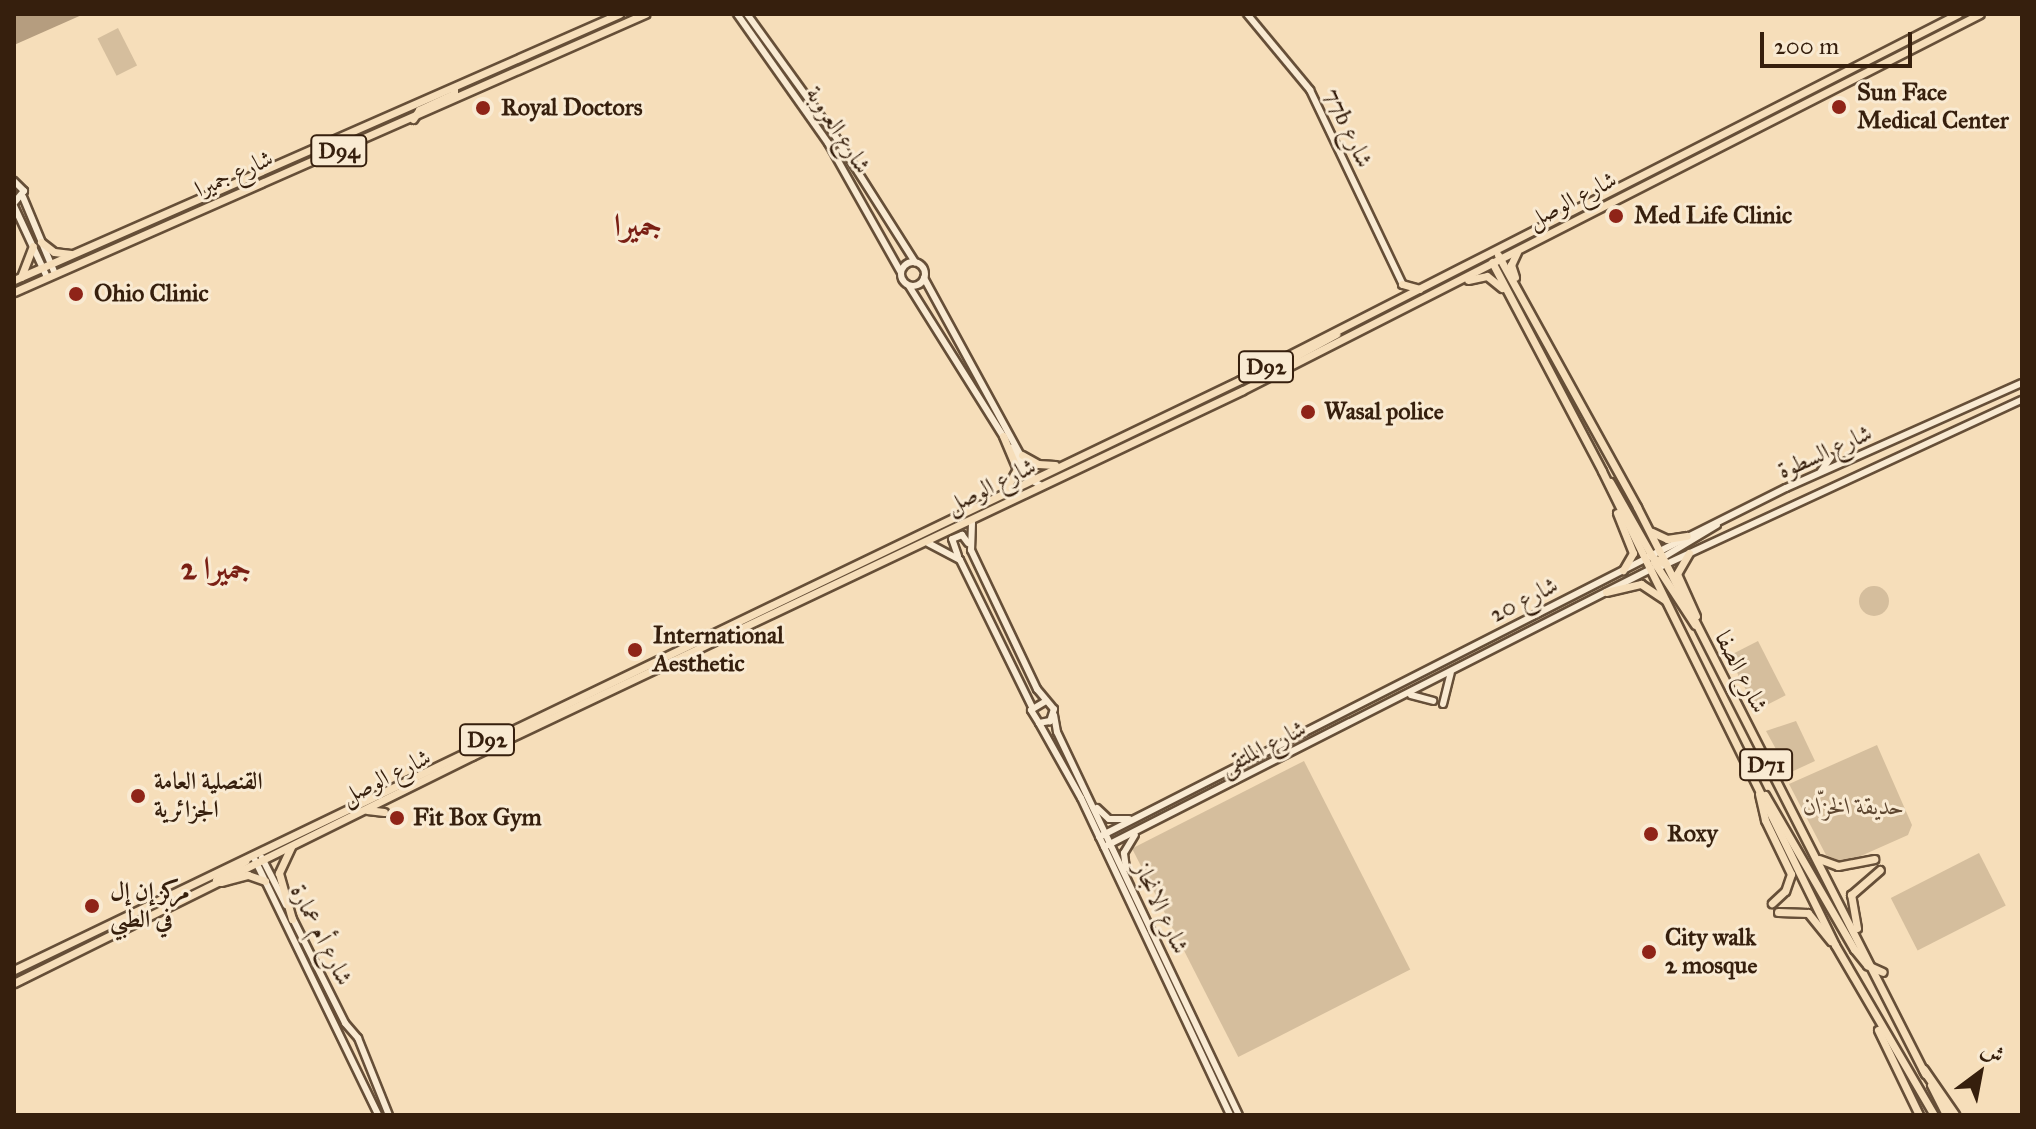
<!DOCTYPE html>
<html>
<head>
<meta charset="utf-8">
<style>
	body { margin:0 }
	#map { position:relative; width:2036px; height:1129px; overflow:hidden; background:#f6deba; font-family:"IM FELL Great Primer",Amiri,serif }
	div>[style] { position:absolute }
	[style*='--x'] { left:calc(var(--x)*1px); top:calc(var(--y)*1px); width:calc(var(--w)*1px); rotate:calc(var(--a)*1deg) }
	.green>* { inset:0; background:#d5be9d; transform-origin:0 0 }
	.round { border-radius:50% }
	.water>* { inset:0; background:#b59d7f }
	.roads { filter:drop-shadow(2px 0 #664f38) drop-shadow(-2px 0 #664f38) drop-shadow(0 2px #664f38) drop-shadow(0 -2px #664f38) }
	.tertiary>* { height:6px; margin:-3px; padding:0 3px; transform-origin:3px; border-radius:3px; background:#f9ead2 }
	.secondary>* { height:6px; margin:-3px; padding:0 3px; transform-origin:3px; border-radius:3px; background:#f9ead2 }
	.secondary>.ring { margin:-3px; padding:0; box-sizing:content-box; background:none; border:6px solid #f9ead2; border-radius:50% }
	.primary>* { height:7px; margin:-3.5px; padding:0 3.5px; transform-origin:3.5px; border-radius:3.5px; background:#f6deba }
	.motorway>* { height:8px; margin:-4px; padding:0 4px; transform-origin:4px; border-radius:4px; background:#f6deba }
	.dots>* { width:22px; height:22px; translate:-50% -50%; box-sizing:border-box; border:4px solid #f9ead2; border-radius:50% }
	span { translate:-50% -50%; white-space:nowrap; text-align:center; line-height:1.15; -webkit-text-stroke:6px #f9ead2; paint-order:stroke }
	.shield-label span { padding:2px 6px; background:#f9ead2; border:2px solid; border-radius:6px; -webkit-text-stroke-width:0 }
	.shield-label { font-size:22px; color:#361f0d; font-weight:700 }
	.poi-label { font-size:24px; color:#361f0d; font-weight:700 }
	.left { translate:0 -50%; text-align:left }
	.street-label { font-size:24px; color:#361f0d }
	.park-label { font-size:24px; color:#5e4731; font-style:italic }
	.district-label { font-size:32px; color:#7a1f14; font-weight:700 }
	.frame { position:absolute; inset:0; border:16px solid #361f0d; pointer-events:none }
	.north { position:absolute; left:1940px; top:1033px; width:80px; height:80px; -webkit-text-stroke:6px #f9ead2; paint-order:stroke; rotate:32deg; font-size:22px; font-weight:700; line-height:32px; text-align:center; color:#361f0d }
	.north::after { content:''; display:block; margin:auto; width:28px; height:36px; background:#361f0d; clip-path:polygon(50% 0,100% 100%,50% 72%,0 100%) }
	.scale { position:absolute; left:1760px; top:32px; width:152px; height:36px; box-sizing:border-box; border:4px solid #361f0d; border-top:0; padding-left:10px; font-size:24px; line-height:28px; white-space:nowrap; color:#361f0d; -webkit-text-stroke:6px #f9ead2; paint-order:stroke }
</style>
</head>
<body>
<div id="map">
	<div class="green">
		<div style="left:118px;top:28px;width:42px;height:23px;rotate:63deg"></div>
		<div class="round" style="left:1859px;top:586px;width:30px;height:30px"></div>
		<div style="left:1758px;top:641px;width:61px;height:33px;rotate:63deg"></div>
		<div style="clip-path:polygon(1796px 721px,1815px 761px,1789px 773px,1766px 731px)"></div>
		<div style="clip-path:polygon(1877px 745px,1912px 825px,1908px 835px,1845px 863px,1826px 855px,1789px 784px)"></div>
		<div style="left:1304px;top:761px;width:234px;height:193px;rotate:63deg"></div>
		<div style="left:1979px;top:853px;width:59px;height:99px;rotate:63deg"></div>
	</div>
	<div class="water">
		<div style="clip-path:polygon(14px 14px,84px 14px,14px 45px)"></div>
	</div>
	<div class="roads">
		<div class="tertiary">
			<div style="--x:1247;--y:14;--w:99;--a:50.3"></div>
			<div style="--x:1310;--y:90;--w:216;--a:64.5"></div>
			<div style="--x:14;--y:181;--w:14;--a:45"></div>
			<div style="--x:24;--y:191;--w:16;--a:130"></div>
			<div style="--x:23;--y:197;--w:83;--a:67.4"></div>
			<div style="--x:14;--y:206;--w:78;--a:65.1"></div>
			<div style="--x:972;--y:523;--w:27;--a:92"></div>
			<div style="--x:971;--y:550;--w:154;--a:64.6"></div>
			<div style="--x:1037;--y:689;--w:26;--a:50"></div>
			<div style="--x:1054;--y:709;--w:13;--a:108"></div>
			<div style="--x:1050;--y:721;--w:11;--a:170"></div>
			<div style="--x:1039;--y:723;--w:15;--a:-122"></div>
			<div style="--x:1031;--y:710;--w:17;--a:-31"></div>
			<div style="--x:928;--y:543;--w:36;--a:28"></div>
			<div style="--x:960;--y:560;--w:164;--a:63.9"></div>
			<div style="--x:958;--y:556;--w:18;--a:-109"></div>
			<div style="--x:952;--y:539;--w:11;--a:-22"></div>
			<div style="--x:962;--y:535;--w:10;--a:53"></div>
			<div style="--x:1411;--y:695;--w:23;--a:15"></div>
			<div style="--x:1443;--y:704;--w:32;--a:-76"></div>
			<div style="--x:1054;--y:715;--w:17;--a:80"></div>
			<div style="--x:1057;--y:732;--w:424;--a:64.6"></div>
			<div style="--x:1039;--y:723;--w:86;--a:60.8"></div>
			<div style="--x:1081;--y:798;--w:350;--a:64.8"></div>
			<div style="--x:1097;--y:808;--w:16;--a:43"></div>
			<div style="--x:1109;--y:819;--w:20;--a:0"></div>
			<div style="--x:1099;--y:837;--w:613;--a:-26.98"></div>
			<div style="--x:1104;--y:847;--w:614;--a:-26.94"></div>
			<div style="--x:262;--y:858;--w:53;--a:62.9"></div>
			<div style="--x:255;--y:860;--w:283;--a:64.2"></div>
			<div style="--x:1126;--y:868;--w:15;--a:-98"></div>
			<div style="--x:1124;--y:853;--w:21;--a:-59"></div>
			<div style="--x:291;--y:915;--w:121;--a:63.4"></div>
			<div style="--x:345;--y:1023;--w:20;--a:49"></div>
			<div style="--x:358;--y:1038;--w:83;--a:68.1"></div>
		</div>
		<div class="secondary">
			<div style="--x:737;--y:14;--w:158;--a:54.8"></div>
			<div style="--x:828;--y:143;--w:147;--a:60.6"></div>
			<div style="--x:747;--y:14;--w:154;--a:54.2"></div>
			<div style="--x:837;--y:139;--w:146;--a:57.6"></div>
			<div class="ring" style="left:901px;top:262px;width:18px;height:18px"></div>
			<div style="--x:924;--y:278;--w:232;--a:61.4"></div>
			<div style="--x:909;--y:286;--w:181;--a:57.9"></div>
			<div style="--x:1011;--y:448;--w:38;--a:58"></div>
			<div style="--x:1031;--y:480;--w:10;--a:29"></div>
			<div style="--x:1821;--y:471;--w:17;--a:-54"></div>
			<div style="--x:1648;--y:557;--w:154;--a:-26.6"></div>
			<div style="--x:1786;--y:488;--w:258;--a:-24"></div>
			<div style="--x:1662;--y:558;--w:64;--a:-31"></div>
			<div style="--x:1662;--y:566;--w:396;--a:-24.8"></div>
		</div>
		<div class="primary">
			<div style="--x:413;--y:119;--w:11;--a:-56"></div>
			<div style="--x:419;--y:110;--w:38;--a:-25"></div>
			<div style="--x:454;--y:94;--w:6;--a:-90"></div>
			<div style="--x:41;--y:242;--w:16;--a:38"></div>
			<div style="--x:54;--y:252;--w:17;--a:7"></div>
			<div style="--x:1498;--y:255;--w:288;--a:61.1"></div>
			<div style="--x:1637;--y:507;--w:636;--a:63.07"></div>
			<div style="--x:1492;--y:262;--w:236;--a:62.2"></div>
			<div style="--x:1602;--y:471;--w:528;--a:63.82"></div>
			<div style="--x:1835;--y:945;--w:197;--a:59.8"></div>
			<div style="--x:21;--y:277;--w:33;--a:-69"></div>
			<div style="--x:1515;--y:277;--w:13;--a:-108"></div>
			<div style="--x:1511;--y:265;--w:14;--a:-65"></div>
			<div style="--x:14;--y:280;--w:661;--a:-23.73"></div>
			<div style="--x:1468;--y:280;--w:19;--a:-12"></div>
			<div style="--x:1487;--y:276;--w:19;--a:39"></div>
			<div style="--x:1402;--y:284;--w:18;--a:16"></div>
			<div style="--x:14;--y:292;--w:690;--a:-23.78"></div>
			<div style="--x:1274;--y:368;--w:71;--a:-28.7"></div>
			<div style="--x:1003;--y:436;--w:36;--a:67"></div>
			<div style="--x:1017;--y:469;--w:21;--a:119"></div>
			<div style="--x:1022;--y:455;--w:18;--a:29"></div>
			<div style="--x:1038;--y:464;--w:17;--a:3"></div>
			<div style="--x:1610;--y:482;--w:87;--a:60.5"></div>
			<div style="--x:1653;--y:558;--w:14;--a:25"></div>
			<div style="--x:1617;--y:513;--w:43;--a:68.2"></div>
			<div style="--x:1633;--y:553;--w:20;--a:120"></div>
			<div style="--x:1652;--y:532;--w:17;--a:25"></div>
			<div style="--x:1667;--y:539;--w:20;--a:-9"></div>
			<div style="--x:1689;--y:553;--w:24;--a:120"></div>
			<div style="--x:1677;--y:574;--w:46;--a:65.7"></div>
			<div style="--x:1654;--y:562;--w:75;--a:56.9"></div>
			<div style="--x:1606;--y:592;--w:36;--a:-13"></div>
			<div style="--x:1641;--y:584;--w:29;--a:34"></div>
			<div style="--x:1759;--y:794;--w:27;--a:77"></div>
			<div style="--x:1765;--y:820;--w:60;--a:64.3"></div>
			<div style="--x:1791;--y:874;--w:18;--a:109"></div>
			<div style="--x:1785;--y:891;--w:18;--a:137"></div>
			<div style="--x:1765;--y:795;--w:178;--a:60"></div>
			<div style="--x:1854;--y:949;--w:21;--a:51"></div>
			<div style="--x:1867;--y:965;--w:17;--a:24"></div>
			<div style="--x:367;--y:810;--w:17;--a:7"></div>
			<div style="--x:291;--y:847;--w:29;--a:115"></div>
			<div style="--x:279;--y:873;--w:48;--a:74.2"></div>
			<div style="--x:1819;--y:859;--w:20;--a:20"></div>
			<div style="--x:1838;--y:866;--w:37;--a:-11"></div>
			<div style="--x:216;--y:880;--w:35;--a:-33"></div>
			<div style="--x:221;--y:882;--w:28;--a:-15"></div>
			<div style="--x:248;--y:875;--w:18;--a:19"></div>
			<div style="--x:1778;--y:912;--w:30;--a:2"></div>
			<div style="--x:1808;--y:913;--w:36;--a:51"></div>
			<div style="--x:1857;--y:928;--w:34;--a:-100"></div>
			<div style="--x:1851;--y:895;--w:38;--a:-41"></div>
			<div style="--x:14;--y:970;--w:1361;--a:-25.7"></div>
			<div style="--x:1240;--y:380;--w:806;--a:-27.01"></div>
			<div style="--x:14;--y:983;--w:511;--a:-26.36"></div>
			<div style="--x:472;--y:756;--w:853;--a:-25.39"></div>
			<div style="--x:1243;--y:390;--w:827;--a:-27.03"></div>
			<div style="--x:1878;--y:1030;--w:94;--a:64.2"></div>
			<div style="--x:1931;--y:1085;--w:34;--a:63"></div>
		</div>
		<div class="motorway">
			<div style="--x:1924;--y:1070;--w:55;--a:55.4"></div>
		</div>
	</div>
	<div class="dots">
		<div style="left:1839px;top:107px;background:#8f2418"></div>
		<div style="left:483px;top:108px;background:#8f2418"></div>
		<div style="left:1616px;top:216px;background:#8f2418"></div>
		<div style="left:76px;top:294px;background:#8f2418"></div>
		<div style="left:1308px;top:412px;background:#8f2418"></div>
		<div style="left:635px;top:650px;background:#8f2418"></div>
		<div style="left:138px;top:796px;background:#8f2418"></div>
		<div style="left:397px;top:818px;background:#8f2418"></div>
		<div style="left:1651px;top:834px;background:#8f2418"></div>
		<div style="left:92px;top:906px;background:#8f2418"></div>
		<div style="left:1649px;top:952px;background:#8f2418"></div>
	</div>
	<div class="shield-label">
		<span style="left:339px;top:151px">D94</span>
		<span style="left:1266px;top:367px">D92</span>
		<span style="left:487px;top:740px">D92</span>
		<span style="left:1766px;top:765px">D71</span>
	</div>
	<div class="poi-label">
		<span class="left" style="left:1857px;top:107px">Sun Face<br>Medical Center</span>
		<span class="left" style="left:501px;top:108px">Royal Doctors</span>
		<span class="left" style="left:1634px;top:216px">Med Life Clinic</span>
		<span class="left" style="left:94px;top:294px">Ohio Clinic</span>
		<span class="left" style="left:1324px;top:412px">Wasal police</span>
		<span class="left" style="left:653px;top:650px">International<br>Aesthetic</span>
		<span class="left" style="left:154px;top:796px">القنصلية العامة<br>الجزائرية</span>
		<span class="left" style="left:413px;top:818px">Fit Box Gym</span>
		<span class="left" style="left:1667px;top:834px">Roxy</span>
		<span class="left" style="left:110px;top:906px">مركز إن إل<br>في الطبي</span>
		<span class="left" style="left:1665px;top:952px">City walk<br>2 mosque</span>
	</div>
	<div class="street-label">
		<span style="left:1348px;top:128px;rotate:65deg">77b شارع</span>
		<span style="left:838px;top:130px;rotate:57deg">شارع العروبة</span>
		<span style="left:234px;top:174px;rotate:-24deg">شارع جميرا</span>
		<span style="left:1572px;top:200px;rotate:-27deg">شارع الوصل</span>
		<span style="left:1825px;top:452px;rotate:-24deg">شارع السطوة</span>
		<span style="left:991px;top:486px;rotate:-26deg">شارع الوصل</span>
		<span style="left:1524px;top:600px;rotate:-27deg">شارع 20</span>
		<span style="left:1741px;top:672px;rotate:63deg">شارع الصفا</span>
		<span style="left:1263px;top:748px;rotate:-27deg">شارع الملتقى</span>
		<span style="left:386px;top:777px;rotate:-26deg">شارع الوصل</span>
		<span style="left:1161px;top:908px;rotate:65deg">شارع الانجاز</span>
		<span style="left:321px;top:935px;rotate:63deg">شارع أم عمارة</span>
	</div>
	<div class="park-label">
		<span style="left:1854px;top:807px">حديقة الخزّان</span>
	</div>
	<div class="district-label">
		<span style="left:638px;top:226px">جميرا</span>
		<span style="left:216px;top:569px">جميرا 2</span>
	</div>
	<div class="frame"></div>
	<div class="north">ش</div>
	<div class="scale">200 m</div>
</div>
</body>
</html>
